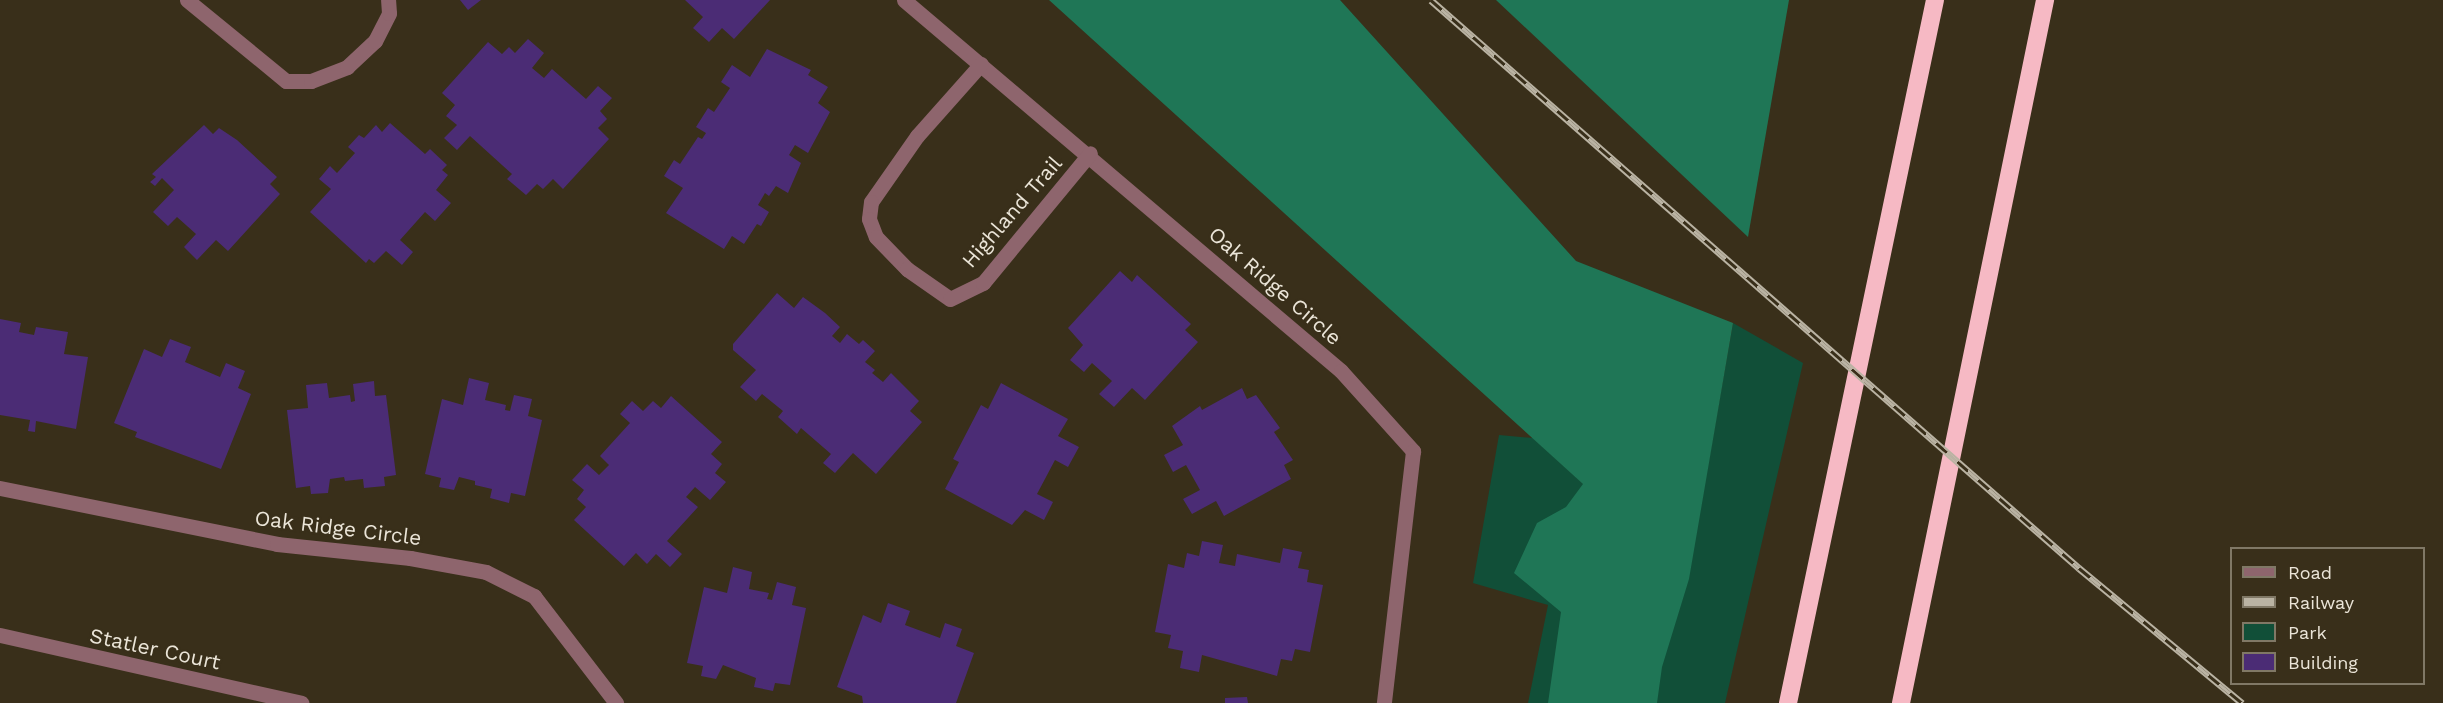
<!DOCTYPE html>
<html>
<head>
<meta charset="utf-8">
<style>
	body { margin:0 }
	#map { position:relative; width:2443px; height:703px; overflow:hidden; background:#392f1a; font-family:"Work Sans",sans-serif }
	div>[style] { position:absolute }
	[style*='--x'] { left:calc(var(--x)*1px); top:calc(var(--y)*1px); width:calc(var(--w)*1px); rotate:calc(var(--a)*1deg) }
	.green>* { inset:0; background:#114f38 }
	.forest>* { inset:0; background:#1f7656 }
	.building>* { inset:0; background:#4b2c75 }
	.minor>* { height:15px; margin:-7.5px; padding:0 7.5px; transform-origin:7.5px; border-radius:7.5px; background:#8e656d }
	.highway>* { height:18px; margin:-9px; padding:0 9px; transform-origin:9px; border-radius:9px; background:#f6b9c4 }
	.rail>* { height:7px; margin-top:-3.5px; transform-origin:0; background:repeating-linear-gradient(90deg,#392f1a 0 14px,#bab3a3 0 28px); box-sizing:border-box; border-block:2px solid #bab3a3 }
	span { translate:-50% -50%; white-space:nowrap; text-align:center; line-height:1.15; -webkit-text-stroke:4.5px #392f1a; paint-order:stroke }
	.street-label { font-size:21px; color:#ebe5d8 }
	.legend { position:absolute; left:2230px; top:547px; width:195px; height:138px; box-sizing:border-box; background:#392f1a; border:2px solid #807866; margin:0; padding:8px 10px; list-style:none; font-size:18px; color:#ebe5d8 }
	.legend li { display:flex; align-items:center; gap:12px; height:30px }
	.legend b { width:30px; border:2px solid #807866 }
</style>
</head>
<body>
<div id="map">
	<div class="green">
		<div style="clip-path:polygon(1733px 323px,1803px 363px,1725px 703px,1528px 703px,1548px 605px,1473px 583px,1499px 435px,1533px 438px,1688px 579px)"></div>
	</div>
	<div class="forest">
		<div style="clip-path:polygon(1049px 0,1340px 0,1576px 261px,1733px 323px,1689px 579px,1662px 667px,1657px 703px,1548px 703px,1561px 612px,1514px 573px,1537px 523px,1566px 507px,1583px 484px)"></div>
		<div style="clip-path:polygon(1496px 0,1789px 0,1748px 237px)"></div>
	</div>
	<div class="building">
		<div style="clip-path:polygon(460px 0,481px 0,468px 10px)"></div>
		<div style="clip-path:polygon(685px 0,770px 0,734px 39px,722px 28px,709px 42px,693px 28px,703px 17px)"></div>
		<div style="clip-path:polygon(528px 39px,544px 53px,532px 68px,544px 78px,552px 69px,586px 99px,598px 86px,612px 98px,600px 111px,607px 119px,598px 128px,609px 139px,563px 189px,553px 179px,543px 189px,537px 184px,526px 195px,507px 179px,512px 174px,470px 136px,457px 150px,444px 138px,457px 125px,446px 116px,455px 105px,442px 93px,488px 42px,502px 54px,509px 47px,515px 53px)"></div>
		<div style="clip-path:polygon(767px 49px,811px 70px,808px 75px,828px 87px,818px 103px,830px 112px,808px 153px,795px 145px,789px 155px,801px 163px,788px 193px,776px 186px,769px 196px,765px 193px,758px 205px,769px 212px,761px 226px,757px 224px,744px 244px,732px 236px,724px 249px,666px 213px,683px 188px,664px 176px,674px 160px,680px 164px,698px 137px,702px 139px,706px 133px,696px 127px,708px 108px,714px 112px,730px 88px,721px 82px,732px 65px,750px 77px)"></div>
		<div style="clip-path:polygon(390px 123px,425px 154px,430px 149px,447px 165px,442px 170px,448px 175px,436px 190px,451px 203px,435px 221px,425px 212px,400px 240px,413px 252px,402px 265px,386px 251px,374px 263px,369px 259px,366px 263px,310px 212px,331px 189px,319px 179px,330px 166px,337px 173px,355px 153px,348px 147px,359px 135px,364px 138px,376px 125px,382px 132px)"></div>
		<div style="clip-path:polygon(204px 125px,213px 134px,219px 128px,237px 140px,277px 177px,270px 184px,280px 194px,228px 251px,216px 240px,197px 260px,184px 247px,196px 234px,177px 217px,168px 226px,153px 212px,174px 190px,162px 178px,155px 186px,150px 182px,156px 177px,152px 174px)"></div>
		<div style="clip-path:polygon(1120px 271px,1132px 282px,1137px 275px,1181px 315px,1191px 324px,1185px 330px,1198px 342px,1145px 400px,1132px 388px,1114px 407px,1099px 394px,1112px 381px,1092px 363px,1084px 372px,1070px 360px,1083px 345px,1068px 328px)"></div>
		<div style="clip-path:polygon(777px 293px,794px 308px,803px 297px,825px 313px,840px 327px,832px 336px,840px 343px,847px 334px,859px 344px,863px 340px,875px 351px,865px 362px,875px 370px,872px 373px,883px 382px,891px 373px,919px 401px,910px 411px,922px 422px,876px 474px,853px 453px,835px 473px,823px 463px,831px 454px,801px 428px,797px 434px,778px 417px,783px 411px,762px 394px,756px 401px,740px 387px,756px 370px,733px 350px,733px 344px)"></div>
		<div style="clip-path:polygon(0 319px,21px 323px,19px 332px,34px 335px,36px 327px,68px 332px,64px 354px,88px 357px,76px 429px,36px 421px,35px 432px,28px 431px,30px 420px,0 415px)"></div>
		<div style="clip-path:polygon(170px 339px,191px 347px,185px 362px,220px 377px,226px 363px,245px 371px,238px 388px,251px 394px,221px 469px,135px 437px,137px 432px,114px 423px,144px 349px,162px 357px)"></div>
		<div style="clip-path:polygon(469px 378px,489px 383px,485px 400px,506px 405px,505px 410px,510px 411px,514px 395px,532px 399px,528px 416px,542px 420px,525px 496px,511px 493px,509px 503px,490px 498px,492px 489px,475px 485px,475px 481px,459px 477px,454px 490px,439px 487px,441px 478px,425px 474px,442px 399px,463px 405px)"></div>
		<div style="clip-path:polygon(374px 381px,375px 396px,386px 395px,396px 475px,384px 477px,385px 486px,364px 488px,363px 479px,345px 481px,344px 477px,330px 479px,328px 493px,311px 494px,310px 486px,296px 488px,287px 410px,308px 408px,306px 385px,327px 383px,329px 398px,350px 395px,351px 402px,355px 401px,353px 384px)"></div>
		<div style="clip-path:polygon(1001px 383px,1068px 419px,1058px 436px,1079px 447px,1068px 467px,1055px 460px,1037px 494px,1053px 502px,1044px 520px,1025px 510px,1012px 525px,945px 489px,959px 462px,953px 459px,981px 405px,988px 409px)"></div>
		<div style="clip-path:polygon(1242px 388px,1247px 399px,1256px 395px,1280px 428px,1274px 432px,1293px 460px,1284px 465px,1291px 479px,1224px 516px,1216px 501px,1192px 514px,1183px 499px,1200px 490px,1186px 465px,1173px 472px,1164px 455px,1183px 445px,1172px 426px,1200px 406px,1202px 410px)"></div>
		<div style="clip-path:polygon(671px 396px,722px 442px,711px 454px,722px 464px,715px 473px,726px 482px,710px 500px,695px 487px,686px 497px,698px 507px,667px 541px,682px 554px,670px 567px,656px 554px,647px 564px,636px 553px,624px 566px,574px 520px,586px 507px,577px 499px,584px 490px,572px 480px,587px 464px,599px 475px,609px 465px,600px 456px,630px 423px,620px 414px,632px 401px,643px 411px,653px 401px,661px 408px)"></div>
		<div style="clip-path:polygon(1202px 541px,1223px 545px,1219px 563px,1235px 566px,1237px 554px,1280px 563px,1283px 548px,1302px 552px,1298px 568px,1309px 570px,1307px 582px,1323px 585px,1310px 652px,1295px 649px,1292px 661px,1281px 659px,1277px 676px,1202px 655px,1199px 672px,1180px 668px,1183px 651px,1168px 648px,1171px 635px,1155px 632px,1168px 564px,1184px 568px,1187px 553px,1199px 556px)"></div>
		<div style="clip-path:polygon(733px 567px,752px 572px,749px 589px,769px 593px,767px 599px,772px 600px,777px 582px,796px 587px,792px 605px,806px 608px,790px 685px,775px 683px,773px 691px,754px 687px,756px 678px,723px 665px,716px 679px,701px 676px,703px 666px,687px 663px,704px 587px,727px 593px)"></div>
		<div style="clip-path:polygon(888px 603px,910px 611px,905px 625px,940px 638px,945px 623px,962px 629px,956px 646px,974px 653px,956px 703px,863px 703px,862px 696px,837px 687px,863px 615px,881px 623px)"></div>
		<div style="clip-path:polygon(1247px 697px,1248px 703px,1225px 703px,1225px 698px)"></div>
	</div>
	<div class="minor">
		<div style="--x:187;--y:0;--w:128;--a:39.3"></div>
		<div style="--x:286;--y:81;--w:25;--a:0"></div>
		<div style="--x:311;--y:81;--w:39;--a:-21"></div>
		<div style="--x:347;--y:67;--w:38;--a:-43"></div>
		<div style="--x:375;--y:41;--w:31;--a:-63"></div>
		<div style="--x:389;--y:13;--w:13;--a:-94"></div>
		<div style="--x:904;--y:0;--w:573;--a:40.33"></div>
		<div style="--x:1341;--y:371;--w:108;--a:48"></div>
		<div style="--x:1413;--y:451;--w:254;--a:96.6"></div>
		<div style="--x:981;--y:64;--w:96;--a:131.6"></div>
		<div style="--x:917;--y:136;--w:80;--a:124.9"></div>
		<div style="--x:871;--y:202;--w:17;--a:97"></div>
		<div style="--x:869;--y:219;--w:19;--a:69"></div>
		<div style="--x:876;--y:237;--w:45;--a:45.9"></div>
		<div style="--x:907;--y:269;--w:52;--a:34.9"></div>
		<div style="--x:950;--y:299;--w:37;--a:-26"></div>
		<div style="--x:983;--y:283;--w:168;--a:-50.5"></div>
		<div style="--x:0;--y:488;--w:283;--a:11.4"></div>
		<div style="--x:277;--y:544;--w:134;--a:6"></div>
		<div style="--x:410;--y:558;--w:77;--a:10.4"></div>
		<div style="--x:486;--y:572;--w:54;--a:26.6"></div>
		<div style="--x:534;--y:596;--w:135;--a:52.5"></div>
		<div style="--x:0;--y:635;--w:309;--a:12.7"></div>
	</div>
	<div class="highway">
		<div style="--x:1788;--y:703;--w:718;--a:-78.19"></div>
		<div style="--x:1901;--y:703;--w:718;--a:-78.42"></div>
	</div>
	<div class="rail">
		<div style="--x:1431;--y:0;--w:862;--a:41.24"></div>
		<div style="--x:2079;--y:568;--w:212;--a:39.6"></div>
	</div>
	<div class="street-label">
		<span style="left:1012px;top:212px;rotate:-49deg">Highland Trail</span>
		<span style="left:1275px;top:286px;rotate:41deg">Oak Ridge Circle</span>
		<span style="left:338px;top:528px;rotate:7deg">Oak Ridge Circle</span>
		<span style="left:155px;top:649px;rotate:12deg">Statler Court</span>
	</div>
	<ul class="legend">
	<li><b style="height:8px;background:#8e656d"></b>Road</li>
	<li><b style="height:8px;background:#bab3a3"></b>Railway</li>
	<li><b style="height:16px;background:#114f38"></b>Park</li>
	<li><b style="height:16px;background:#4b2c75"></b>Building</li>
	</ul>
</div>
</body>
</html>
